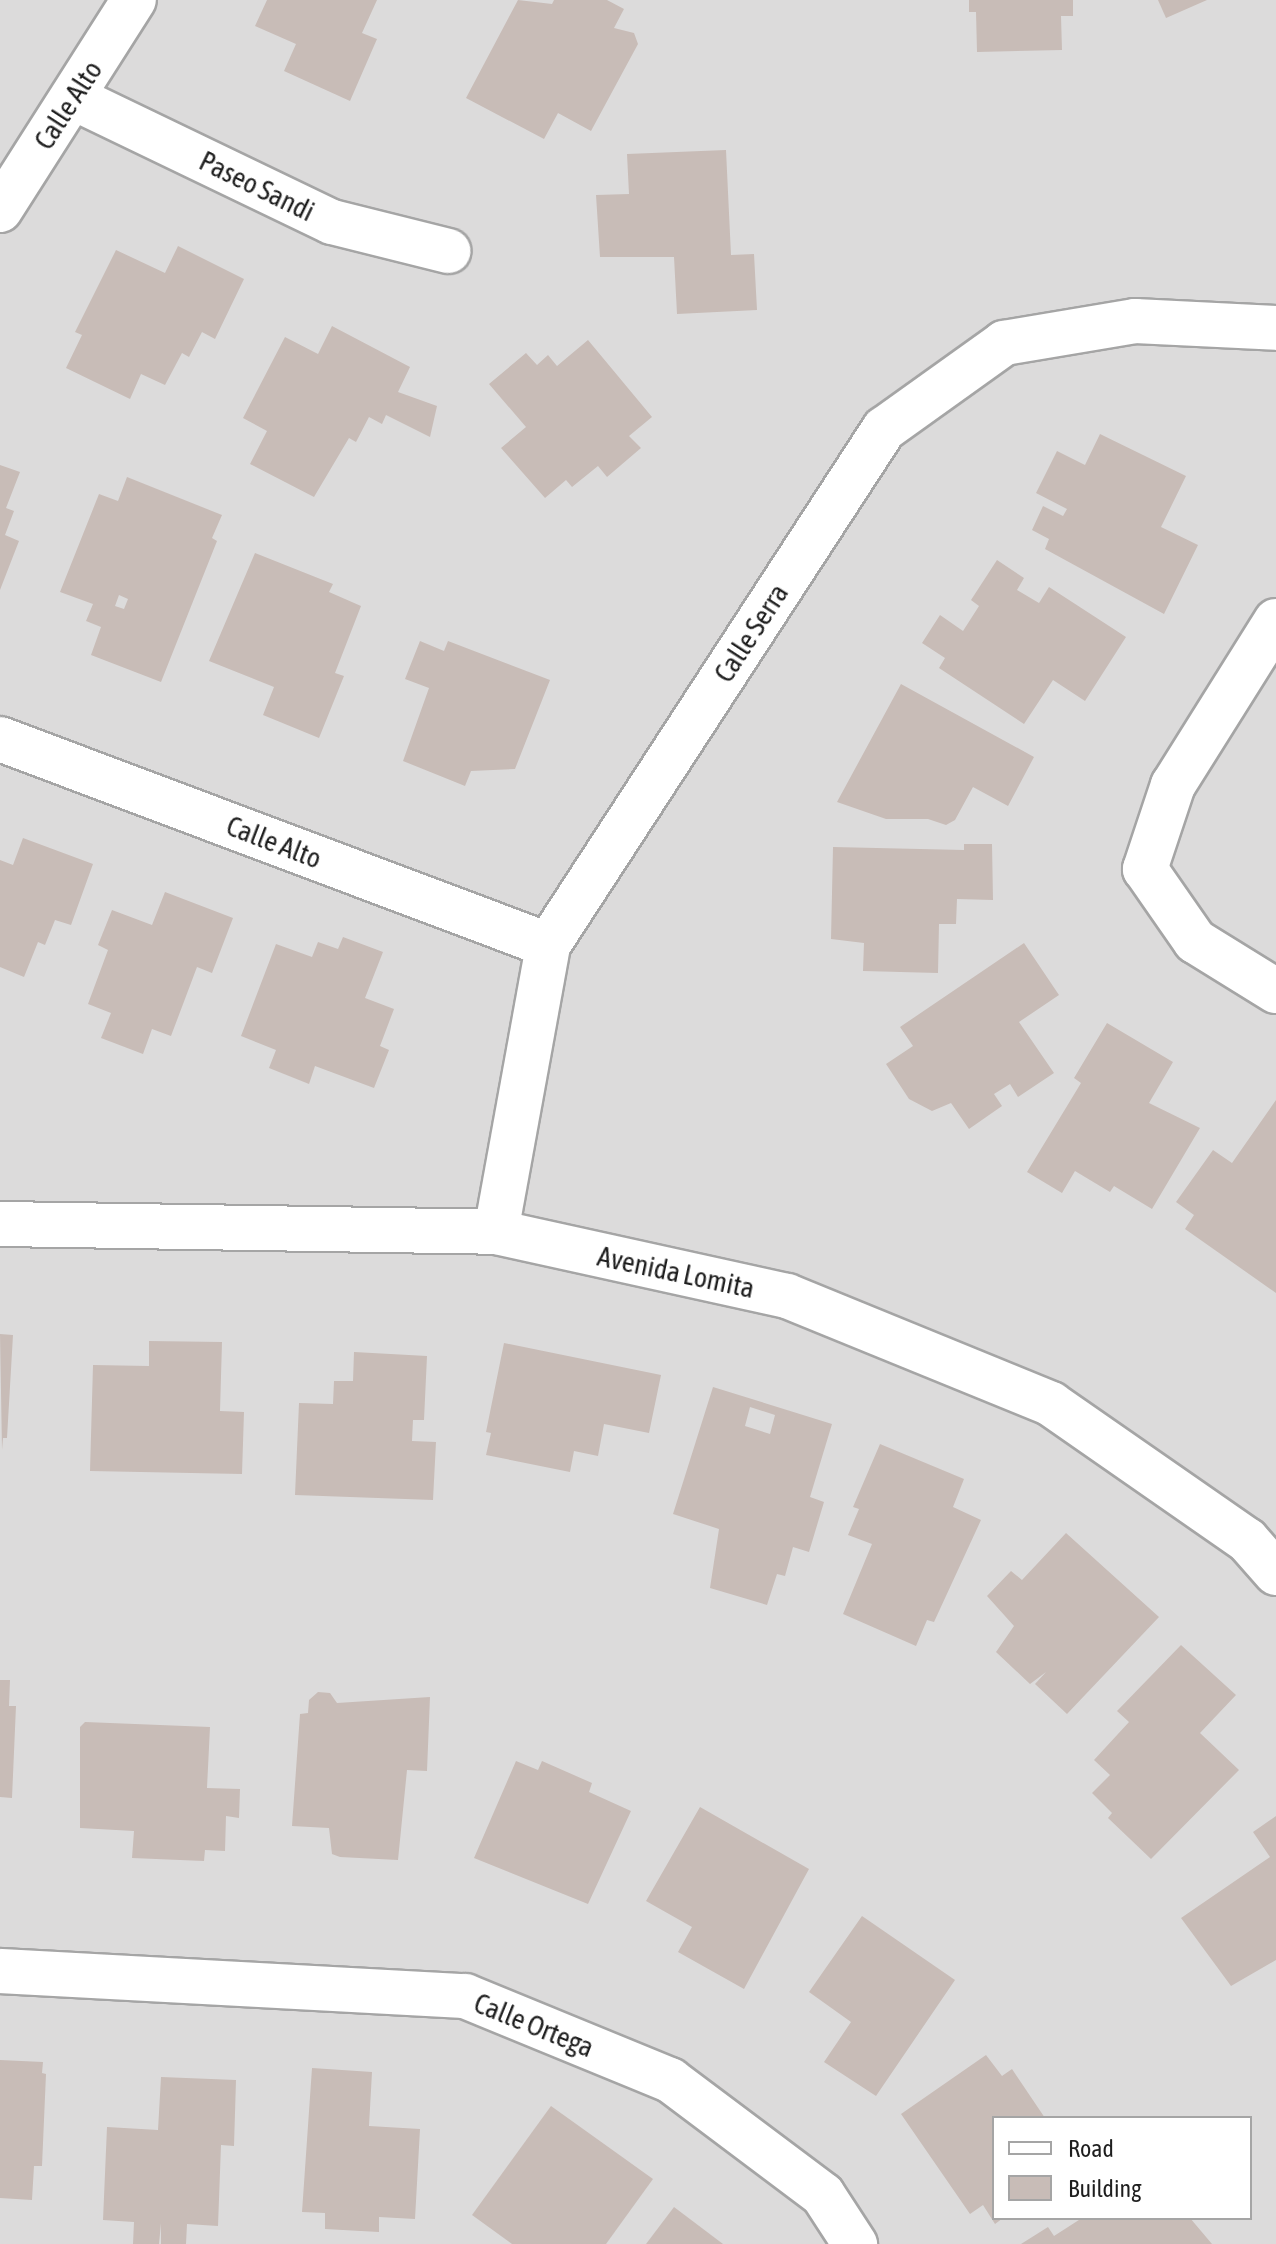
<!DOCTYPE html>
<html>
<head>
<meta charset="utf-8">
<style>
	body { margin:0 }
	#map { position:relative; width:1276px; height:2244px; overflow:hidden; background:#f0eae4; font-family:"Asap Condensed",sans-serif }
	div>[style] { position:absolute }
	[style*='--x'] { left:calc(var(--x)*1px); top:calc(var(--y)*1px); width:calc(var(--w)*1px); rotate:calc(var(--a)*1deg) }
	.residential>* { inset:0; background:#dcdbdb }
	.building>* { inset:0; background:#c8bcb7 }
	.roads { filter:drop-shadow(2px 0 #a5a5a5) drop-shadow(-2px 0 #a5a5a5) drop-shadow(0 2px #a5a5a5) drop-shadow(0 -2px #a5a5a5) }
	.minor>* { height:44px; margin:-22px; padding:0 22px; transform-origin:22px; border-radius:22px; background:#fff }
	span { translate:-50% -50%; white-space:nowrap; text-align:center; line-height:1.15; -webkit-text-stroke:7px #fff; paint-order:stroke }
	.street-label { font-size:28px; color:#1e1e1e }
	.legend { position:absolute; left:992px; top:2116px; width:260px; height:104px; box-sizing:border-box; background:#fff; border:2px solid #a5a5a5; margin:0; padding:10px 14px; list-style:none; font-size:24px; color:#1e1e1e }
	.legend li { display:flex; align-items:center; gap:16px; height:40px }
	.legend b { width:40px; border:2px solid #a5a5a5 }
</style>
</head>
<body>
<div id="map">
	<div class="residential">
		<div style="clip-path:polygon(evenodd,0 0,1276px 0,1276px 2244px,0 2244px,0 0,994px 2118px,1250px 2118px,1250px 2218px,994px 2218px,994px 2118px)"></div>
	</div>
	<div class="building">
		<div style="clip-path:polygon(267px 0,377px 0,362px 33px,377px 39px,350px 101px,284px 71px,296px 44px,255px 26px)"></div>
		<div style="clip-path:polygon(518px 0,552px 4px,554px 0,607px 0,624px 9px,614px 28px,634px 33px,638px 44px,591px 131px,558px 113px,544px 139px,466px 98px)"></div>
		<div style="clip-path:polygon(969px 0,1073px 0,1073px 16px,1061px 16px,1062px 50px,977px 52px,976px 12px,969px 12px)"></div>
		<div style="clip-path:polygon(1158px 0,1207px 0,1166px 18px)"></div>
		<div style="clip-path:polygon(726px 150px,731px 255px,754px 254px,757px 310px,677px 314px,674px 257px,600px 257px,596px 195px,629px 194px,627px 154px)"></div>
		<div style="clip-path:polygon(178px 246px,244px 279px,215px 339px,202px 332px,189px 357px,182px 353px,165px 385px,141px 374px,130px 399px,66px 368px,82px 335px,75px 332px,116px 250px,165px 273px)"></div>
		<div style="clip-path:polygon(332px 326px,410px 367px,398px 392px,437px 406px,430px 437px,386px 415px,382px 424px,369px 417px,356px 442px,349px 438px,314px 497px,250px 464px,267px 431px,243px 418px,285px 337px,318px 354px)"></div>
		<div style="clip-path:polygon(588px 340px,652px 417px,629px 436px,641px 448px,607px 477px,598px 466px,572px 487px,566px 480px,545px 498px,501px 448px,526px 427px,489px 384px,526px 353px,537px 365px,548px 355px,557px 366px)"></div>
		<div style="clip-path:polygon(1100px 434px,1186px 476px,1161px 527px,1198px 545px,1164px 614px,1045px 549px,1049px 539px,1032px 530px,1043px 506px,1063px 516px,1067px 509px,1036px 493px,1057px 451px,1085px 465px)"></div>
		<div style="clip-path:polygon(0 465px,20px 472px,6px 508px,14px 511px,5px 535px,19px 541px,0 590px)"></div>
		<div style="clip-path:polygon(evenodd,127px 477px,222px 515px,212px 538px,217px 541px,161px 682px,91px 655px,101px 627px,86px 621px,93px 604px,60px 592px,99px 494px,118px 501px,127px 477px,119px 595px,128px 599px,124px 609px,115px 606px,119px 595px)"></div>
		<div style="clip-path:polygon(255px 553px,333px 584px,329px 592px,361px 606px,335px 673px,344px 676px,319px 738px,263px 715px,274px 687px,209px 661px)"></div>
		<div style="clip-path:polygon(997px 560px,1024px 578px,1017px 590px,1039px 603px,1049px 587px,1126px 637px,1085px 701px,1053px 680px,1024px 724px,939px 668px,945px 658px,922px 643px,940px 615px,963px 631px,979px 606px,971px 600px)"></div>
		<div style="clip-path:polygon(420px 641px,444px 651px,448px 641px,550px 680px,515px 769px,471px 771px,465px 786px,403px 761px,429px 688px,405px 679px)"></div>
		<div style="clip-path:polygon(901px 684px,1034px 757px,1008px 806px,973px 787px,955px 820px,946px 825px,928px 819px,886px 819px,837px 802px)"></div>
		<div style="clip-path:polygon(23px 838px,93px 864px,71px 925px,55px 920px,45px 945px,38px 942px,24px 977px,0 967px,0 860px,13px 865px)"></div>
		<div style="clip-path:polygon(964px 844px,992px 844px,993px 900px,957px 899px,956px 924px,939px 924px,938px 973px,863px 971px,864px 943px,831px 939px,833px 847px,964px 850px)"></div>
		<div style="clip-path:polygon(165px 892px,233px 918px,212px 973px,197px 967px,171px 1036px,152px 1029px,143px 1054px,101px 1038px,111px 1013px,88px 1004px,108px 950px,98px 945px,112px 910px,152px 925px)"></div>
		<div style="clip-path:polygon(343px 937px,383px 952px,365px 998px,394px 1009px,380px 1046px,389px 1050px,374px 1088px,315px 1066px,309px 1084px,269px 1068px,276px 1050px,241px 1036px,276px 944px,312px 957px,318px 942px,338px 949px)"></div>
		<div style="clip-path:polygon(1024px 943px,1059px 995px,1019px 1022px,1054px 1073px,1018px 1097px,1010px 1084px,994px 1094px,1002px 1106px,969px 1129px,951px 1103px,932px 1111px,909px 1099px,886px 1064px,913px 1046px,900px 1027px)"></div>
		<div style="clip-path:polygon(1107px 1023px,1173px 1062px,1149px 1103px,1200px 1128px,1152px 1209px,1114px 1186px,1110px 1192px,1075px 1171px,1062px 1193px,1027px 1172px,1081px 1083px,1074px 1078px)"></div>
		<div style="clip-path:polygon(1276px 1100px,1276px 1293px,1185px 1229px,1194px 1215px,1176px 1202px,1213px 1150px,1232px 1163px)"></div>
		<div style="clip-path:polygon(0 1334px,13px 1335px,7px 1438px,3px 1438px,2px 1450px)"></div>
		<div style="clip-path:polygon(149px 1341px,222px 1342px,220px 1411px,244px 1412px,242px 1474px,90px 1471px,93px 1365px,149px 1366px)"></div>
		<div style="clip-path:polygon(504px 1343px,661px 1375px,649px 1433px,604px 1424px,598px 1456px,574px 1451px,570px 1472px,486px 1455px,491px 1433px,486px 1432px)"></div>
		<div style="clip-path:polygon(354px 1352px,427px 1356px,424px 1420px,413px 1420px,412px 1441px,436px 1442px,433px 1500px,295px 1495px,299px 1403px,333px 1404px,334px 1381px,353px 1381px)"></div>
		<div style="clip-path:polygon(evenodd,713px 1387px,832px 1424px,810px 1497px,824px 1502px,809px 1552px,793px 1547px,785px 1576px,777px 1574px,767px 1605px,710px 1588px,719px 1529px,673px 1514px,713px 1387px,750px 1407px,775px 1415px,770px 1434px,745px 1426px,750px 1407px)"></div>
		<div style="clip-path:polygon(880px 1444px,964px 1479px,953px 1507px,981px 1520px,934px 1622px,927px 1620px,916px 1646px,843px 1614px,872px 1544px,848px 1535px,859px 1509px,853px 1507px)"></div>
		<div style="clip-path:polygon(1066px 1533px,1159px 1617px,1067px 1714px,1035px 1684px,1046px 1672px,1030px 1684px,996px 1652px,1014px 1626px,987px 1596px,1011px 1571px,1022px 1580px)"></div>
		<div style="clip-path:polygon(1181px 1645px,1236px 1695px,1200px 1733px,1239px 1770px,1151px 1859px,1108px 1818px,1112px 1813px,1092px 1793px,1110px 1775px,1094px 1760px,1129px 1722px,1117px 1711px)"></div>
		<div style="clip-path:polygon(0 1680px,10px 1680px,9px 1706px,16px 1706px,12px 1798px,0 1797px)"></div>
		<div style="clip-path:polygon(318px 1692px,330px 1693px,337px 1703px,430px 1697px,427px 1771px,407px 1770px,398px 1860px,340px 1857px,332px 1854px,329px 1828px,292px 1826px,300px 1714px,308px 1713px,309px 1700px)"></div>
		<div style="clip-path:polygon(85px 1722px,210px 1727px,207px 1788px,240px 1789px,239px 1818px,226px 1816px,225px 1851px,205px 1850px,204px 1861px,132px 1858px,134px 1831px,80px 1828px,80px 1727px)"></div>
		<div style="clip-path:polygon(516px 1761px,538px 1770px,542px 1761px,592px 1783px,589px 1792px,631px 1811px,588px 1904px,474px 1858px)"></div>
		<div style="clip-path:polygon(700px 1807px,809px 1869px,744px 1989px,678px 1952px,692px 1927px,646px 1901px)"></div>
		<div style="clip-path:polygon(1276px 1816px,1276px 1960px,1231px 1986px,1181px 1918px,1270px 1857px,1253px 1832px)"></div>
		<div style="clip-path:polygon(862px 1916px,955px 1980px,876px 2096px,824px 2062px,851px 2022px,809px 1992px)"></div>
		<div style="clip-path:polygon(986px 2055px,1002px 2076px,1012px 2069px,1045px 2118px,994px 2118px,994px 2218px,1003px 2218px,995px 2224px,983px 2205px,970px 2214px,901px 2114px)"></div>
		<div style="clip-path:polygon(0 2060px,43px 2062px,42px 2073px,46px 2074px,42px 2166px,34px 2166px,32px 2200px,0 2198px)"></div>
		<div style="clip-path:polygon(312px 2068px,372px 2072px,369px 2126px,420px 2129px,415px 2219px,379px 2217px,379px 2232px,325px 2229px,325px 2213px,302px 2212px)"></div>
		<div style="clip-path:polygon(161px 2077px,236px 2080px,234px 2146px,221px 2145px,218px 2226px,187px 2224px,186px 2244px,161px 2244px,161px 2223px,159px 2244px,133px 2244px,134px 2222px,103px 2220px,107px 2127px,158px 2130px)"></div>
		<div style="clip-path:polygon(551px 2106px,653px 2179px,606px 2244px,512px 2244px,472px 2215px)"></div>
		<div style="clip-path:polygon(674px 2207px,723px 2244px,646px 2244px)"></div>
		<div style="clip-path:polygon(1082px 2218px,1190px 2218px,1212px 2244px,1021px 2244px,1048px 2227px,1054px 2236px)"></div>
	</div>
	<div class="roads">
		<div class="minor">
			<div style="--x:74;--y:98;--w:286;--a:25.7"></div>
			<div style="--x:332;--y:222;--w:120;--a:14"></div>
			<div style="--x:0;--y:210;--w:249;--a:-57.5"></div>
			<div style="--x:1276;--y:621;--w:194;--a:122.1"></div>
			<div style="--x:1173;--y:785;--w:89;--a:108.4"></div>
			<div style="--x:1145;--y:869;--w:88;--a:55.2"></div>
			<div style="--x:1195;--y:941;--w:95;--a:31.7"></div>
			<div style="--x:0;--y:739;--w:585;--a:20.6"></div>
			<div style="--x:0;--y:1224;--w:496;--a:0.9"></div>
			<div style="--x:496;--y:1232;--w:298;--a:12.4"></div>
			<div style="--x:787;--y:1296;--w:285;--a:22.2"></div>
			<div style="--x:1051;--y:1404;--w:239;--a:34.8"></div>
			<div style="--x:1247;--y:1540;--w:44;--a:48.7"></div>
			<div style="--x:496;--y:1232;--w:292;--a:-79.7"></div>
			<div style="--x:548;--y:945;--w:616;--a:-56.93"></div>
			<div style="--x:884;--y:429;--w:148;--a:-35.6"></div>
			<div style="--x:1004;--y:343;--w:133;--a:-9.5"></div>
			<div style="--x:1135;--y:321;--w:141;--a:2.8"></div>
			<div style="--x:0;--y:1971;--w:466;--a:3.1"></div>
			<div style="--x:465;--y:1996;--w:222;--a:22.3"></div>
			<div style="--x:670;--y:2080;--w:191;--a:36.9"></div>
			<div style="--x:823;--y:2195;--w:59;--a:56.9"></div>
		</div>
	</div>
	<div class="street-label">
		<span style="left:68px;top:105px;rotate:-57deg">Calle Alto</span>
		<span style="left:257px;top:186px;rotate:26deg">Paseo Sandi</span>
		<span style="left:751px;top:633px;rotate:-57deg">Calle Serra</span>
		<span style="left:274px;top:842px;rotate:21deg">Calle Alto</span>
		<span style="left:676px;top:1272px;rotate:12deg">Avenida Lomita</span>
		<span style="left:534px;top:2025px;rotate:22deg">Calle Ortega</span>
	</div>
	<ul class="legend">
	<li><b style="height:10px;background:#fff"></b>Road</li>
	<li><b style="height:22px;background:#c8bcb7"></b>Building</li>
	</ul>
</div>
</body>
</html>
